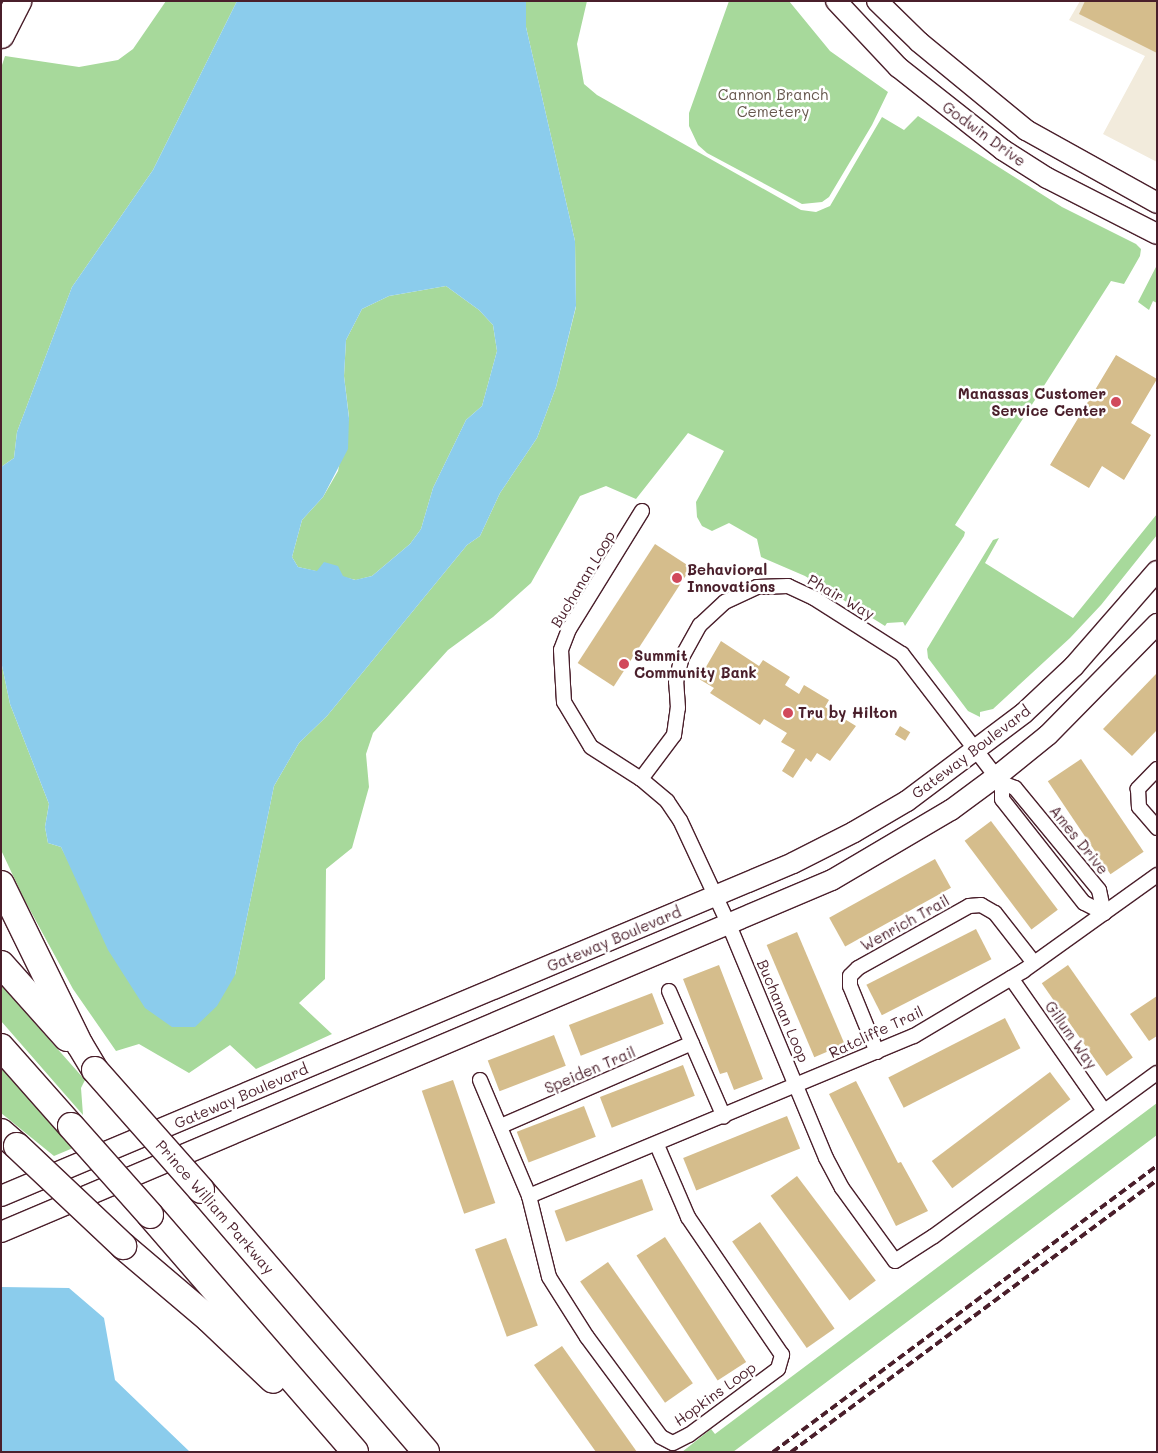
<!DOCTYPE html>
<html>
<head>
<meta charset="utf-8">
<style>
	body { margin:0 }
	#map { position:relative; width:1158px; height:1453px; overflow:hidden; background:#fff; font-family:Mali,sans-serif }
	div>[style] { position:absolute }
	[style*='--x'] { left:calc(var(--x)*1px); top:calc(var(--y)*1px); width:calc(var(--w)*1px); rotate:calc(var(--a)*1deg) }
	.built>* { inset:0; background:#f2ebdc }
	.green>* { inset:0; background:#a7d99b }
	.water>* { inset:0; background:#8bccec }
	.building>* { inset:0; background:#d5bd8c; transform-origin:0 0 }
	.roads { filter:drop-shadow(1px 0 #4a1f2b) drop-shadow(-1px 0 #4a1f2b) drop-shadow(0 1px #4a1f2b) drop-shadow(0 -1px #4a1f2b) }
	.street>* { height:14px; margin:-7px; padding:0 7px; transform-origin:7px; border-radius:7px; background:#fff }
	.secondary>* { height:20px; margin:-10px; padding:0 10px; transform-origin:10px; border-radius:10px; background:#fff }
	.highway>* { height:26px; margin:-13px; padding:0 13px; transform-origin:13px; border-radius:13px; background:#fff }
	.rail>* { height:4px; margin-top:-2px; transform-origin:0; background:repeating-linear-gradient(90deg,#4a1f2b 0 8px,transparent 0 12px) }
	.bridges { filter:drop-shadow(1px 0 #4a1f2b) drop-shadow(-1px 0 #4a1f2b) drop-shadow(0 1px #4a1f2b) drop-shadow(0 -1px #4a1f2b) }
	.highway-bridge>* { height:26px; margin:-13px; padding:0 13px; transform-origin:13px; border-radius:13px; background:#fff }
	.dots>* { width:14px; height:14px; translate:-50% -50%; box-sizing:border-box; border:2px solid #fff; border-radius:50% }
	span { translate:-50% -50%; white-space:nowrap; text-align:center; line-height:1.15; -webkit-text-stroke:5px #fff; paint-order:stroke }
	.park-label { font-size:15px; color:#66574d }
	.street-label { font-size:15px; color:#4a1f2b }
	.poi-label { font-size:15px; color:#4a1f2b; font-weight:700 }
	.right { translate:-100% -50%; text-align:right }
	.left { translate:0 -50%; text-align:left }
	.frame { position:absolute; inset:0; border:2px solid #4a1f2b; pointer-events:none }
</style>
</head>
<body>
<div id="map">
	<div class="built">
		<div style="clip-path:polygon(1080px 1px,1157px 1px,1157px 162px,1103px 134px,1145px 56px,1069px 20px)"></div>
	</div>
	<div class="green">
		<div style="clip-path:polygon(166px 1px,237px 1px,153px 170px,72px 287px,17px 432px,14px 458px,1px 467px,1px 68px,5px 56px,79px 67px,118px 60px,133px 49px)"></div>
		<div style="clip-path:polygon(526px 1px,587px 1px,577px 44px,584px 84px,597px 95px,801px 210px,816px 212px,830px 206px,882px 117px,904px 130px,918px 116px,1062px 207px,1136px 244px,1141px 249px,1140px 256px,1124px 284px,1111px 281px,955px 525px,965px 532px,964px 536px,905px 626px,903px 622px,887px 623px,885px 626px,805px 576px,761px 557px,757px 539px,729px 523px,712px 531px,702px 526px,697px 517px,696px 502px,724px 451px,688px 433px,636px 499px,606px 486px,580px 496px,531px 583px,493px 617px,448px 650px,373px 733px,366px 754px,369px 787px,352px 848px,326px 869px,325px 979px,299px 1003px,332px 1034px,256px 1069px,230px 1045px,189px 1073px,139px 1044px,116px 1051px,73px 989px,24px 899px,1px 850px,1px 661px,10px 704px,49px 804px,45px 827px,48px 843px,61px 847px,75px 874px,235px 975px,274px 786px,299px 743px,327px 716px,467px 545px,480px 536px,500px 493px,537px 438px,556px 387px,576px 307px,575px 241px,526px 27px)"></div>
		<div style="clip-path:polygon(729px 1px,789px 1px,830px 51px,888px 92px,872px 125px,829px 197px,822px 202px,802px 204px,707px 153px,698px 145px,689px 126px,689px 113px)"></div>
		<div style="clip-path:polygon(1157px 265px,1157px 303px,1153px 301px,1149px 310px,1138px 302px)"></div>
		<div style="clip-path:polygon(446px 286px,479px 310px,493px 325px,497px 351px,482px 406px,466px 420px,433px 488px,421px 529px,410px 544px,372px 576px,356px 580px,298px 567px,292px 557px,302px 520px,323px 497px,338px 471px,349px 417px,344px 376px,346px 340px,362px 309px,389px 296px)"></div>
		<div style="clip-path:polygon(1157px 514px,1157px 535px,1101px 605px,1070px 638px,993px 709px,980px 712px,980px 717px,968px 711px,928px 658px,927px 649px,993px 540px,999px 538px,985px 563px,1073px 618px)"></div>
		<div style="clip-path:polygon(1px 985px,85px 1080px,81px 1088px,83px 1115px,1px 1021px)"></div>
		<div style="clip-path:polygon(1px 1067px,73px 1148px,54px 1156px,1px 1113px)"></div>
		<div style="clip-path:polygon(1157px 1103px,1157px 1135px,733px 1452px,682px 1452px,711px 1429px,715px 1434px)"></div>
	</div>
	<div class="water">
		<div style="clip-path:polygon(evenodd,237px 1px,526px 1px,526px 27px,575px 241px,576px 306px,556px 387px,537px 438px,500px 493px,480px 536px,467px 545px,327px 716px,299px 743px,274px 786px,235px 975px,217px 1006px,195px 1027px,172px 1027px,145px 1008px,108px 950px,61px 847px,48px 843px,45px 827px,49px 804px,10px 704px,1px 661px,1px 467px,14px 458px,17px 432px,72px 287px,153px 170px,237px 1px,446px 286px,479px 310px,493px 325px,497px 351px,482px 406px,466px 420px,433px 488px,421px 529px,410px 544px,372px 576px,355px 580px,343px 576px,338px 566px,324px 562px,317px 571px,298px 567px,292px 557px,302px 520px,323px 497px,348px 449px,349px 418px,344px 376px,346px 340px,362px 309px,389px 296px,446px 286px)"></div>
		<div style="clip-path:polygon(1px 1287px,69px 1288px,104px 1318px,115px 1380px,190px 1452px,1px 1452px)"></div>
	</div>
	<div class="building">
		<div style="clip-path:polygon(1085px 1px,1157px 1px,1157px 53px,1079px 14px)"></div>
		<div style="clip-path:polygon(1116px 355px,1157px 379px,1131px 423px,1151px 435px,1124px 480px,1102px 466px,1089px 488px,1050px 465px)"></div>
		<div style="left:655px;top:544px;width:43px;height:142px;rotate:33deg"></div>
		<div style="clip-path:polygon(721px 641px,759px 666px,763px 660px,790px 677px,785px 685px,799px 694px,804px 685px,829px 700px,825px 707px,856px 726px,830px 761px,817px 753px,811px 762px,806px 758px,793px 778px,782px 771px,795px 750px,781px 742px,787px 733px,764px 719px,760px 725px,710px 693px,714px 688px,699px 679px)"></div>
		<div style="clip-path:polygon(1157px 673px,1157px 730px,1132px 756px,1103px 729px)"></div>
		<div style="left:900px;top:726px;width:12px;height:10px;rotate:31deg"></div>
		<div style="left:1081px;top:759px;width:112px;height:40px;rotate:56deg"></div>
		<div style="left:991px;top:821px;width:111px;height:33px;rotate:53deg"></div>
		<div style="left:935px;top:859px;width:33px;height:121px;rotate:61deg"></div>
		<div style="left:976px;top:929px;width:34px;height:123px;rotate:63deg"></div>
		<div style="left:797px;top:932px;width:122px;height:33px;rotate:67deg"></div>
		<div style="clip-path:polygon(719px 965px,763px 1079px,734px 1090px,727px 1072px,720px 1074px,683px 979px)"></div>
		<div style="left:1068px;top:965px;width:113px;height:32px;rotate:55deg"></div>
		<div style="left:652px;top:993px;width:33px;height:89px;rotate:69deg"></div>
		<div style="clip-path:polygon(1157px 996px,1157px 1036px,1149px 1041px,1130px 1014px)"></div>
		<div style="left:1005px;top:1018px;width:34px;height:131px;rotate:63deg"></div>
		<div style="left:554px;top:1035px;width:33px;height:71px;rotate:69deg"></div>
		<div style="left:683px;top:1065px;width:33px;height:89px;rotate:69deg"></div>
		<div style="left:1050px;top:1072px;width:34px;height:148px;rotate:53deg"></div>
		<div style="left:453px;top:1080px;width:130px;height:33px;rotate:71deg"></div>
		<div style="clip-path:polygon(856px 1081px,898px 1163px,901px 1162px,928px 1211px,896px 1226px,829px 1094px)"></div>
		<div style="left:584px;top:1106px;width:33px;height:72px;rotate:69deg"></div>
		<div style="left:787px;top:1116px;width:35px;height:112px;rotate:68deg"></div>
		<div style="left:797px;top:1176px;width:131px;height:33px;rotate:53deg"></div>
		<div style="left:642px;top:1179px;width:33px;height:93px;rotate:70deg"></div>
		<div style="left:760px;top:1222px;width:130px;height:34px;rotate:55deg"></div>
		<div style="left:665px;top:1237px;width:149px;height:34px;rotate:57deg"></div>
		<div style="left:506px;top:1238px;width:93px;height:33px;rotate:70deg"></div>
		<div style="left:608px;top:1262px;width:148px;height:34px;rotate:55deg"></div>
		<div style="clip-path:polygon(562px 1346px,637px 1452px,596px 1452px,534px 1365px)"></div>
	</div>
	<div class="roads">
		<div class="street">
			<div style="--x:642;--y:511;--w:139;--a:121.7"></div>
			<div style="--x:569;--y:629;--w:22;--a:111"></div>
			<div style="--x:561;--y:650;--w:52;--a:86.7"></div>
			<div style="--x:564;--y:702;--w:52;--a:59"></div>
			<div style="--x:591;--y:747;--w:59;--a:32.6"></div>
			<div style="--x:641;--y:779;--w:34;--a:40"></div>
			<div style="--x:667;--y:801;--w:23;--a:56"></div>
			<div style="--x:680;--y:820;--w:116;--a:65"></div>
			<div style="--x:729;--y:925;--w:252;--a:67.4"></div>
			<div style="--x:826;--y:1158;--w:34;--a:62"></div>
			<div style="--x:842;--y:1188;--w:90;--a:54"></div>
			<div style="--x:895;--y:1261;--w:46;--a:-32.7"></div>
			<div style="--x:934;--y:1236;--w:276;--a:-36.2"></div>
			<div style="--x:1157;--y:769;--w:28;--a:134"></div>
			<div style="--x:1138;--y:789;--w:18;--a:87"></div>
			<div style="--x:1139;--y:807;--w:28;--a:49"></div>
			<div style="--x:641;--y:779;--w:55;--a:-53.1"></div>
			<div style="--x:674;--y:735;--w:27;--a:-82"></div>
			<div style="--x:678;--y:708;--w:26;--a:-94"></div>
			<div style="--x:676;--y:682;--w:26;--a:-77"></div>
			<div style="--x:682;--y:657;--w:37;--a:-61"></div>
			<div style="--x:700;--y:625;--w:34;--a:-43"></div>
			<div style="--x:725;--y:602;--w:35;--a:-25"></div>
			<div style="--x:757;--y:587;--w:31;--a:-2"></div>
			<div style="--x:788;--y:586;--w:29;--a:25"></div>
			<div style="--x:814;--y:598;--w:104;--a:32.5"></div>
			<div style="--x:902;--y:654;--w:163;--a:52.5"></div>
			<div style="--x:1002;--y:783;--w:14;--a:21"></div>
			<div style="--x:1015;--y:788;--w:132;--a:50.5"></div>
			<div style="--x:1099;--y:890;--w:24;--a:78"></div>
			<div style="--x:1104;--y:913;--w:22;--a:-153"></div>
			<div style="--x:1084;--y:903;--w:132;--a:-128.3"></div>
			<div style="--x:1002;--y:799;--w:16;--a:-90"></div>
			<div style="--x:1011;--y:978;--w:162;--a:55"></div>
			<div style="--x:669;--y:991;--w:137;--a:66.4"></div>
			<div style="--x:877;--y:1052;--w:71;--a:-112.2"></div>
			<div style="--x:850;--y:986;--w:10;--a:-90"></div>
			<div style="--x:850;--y:976;--w:11;--a:-45"></div>
			<div style="--x:858;--y:968;--w:127;--a:-29.2"></div>
			<div style="--x:969;--y:906;--w:12;--a:-5"></div>
			<div style="--x:981;--y:905;--w:16;--a:30"></div>
			<div style="--x:995;--y:913;--w:63;--a:52"></div>
			<div style="--x:480;--y:1080;--w:126;--a:67.1"></div>
			<div style="--x:529;--y:1196;--w:83;--a:76.1"></div>
			<div style="--x:549;--y:1277;--w:71;--a:57.7"></div>
			<div style="--x:587;--y:1337;--w:124;--a:53.5"></div>
			<div style="--x:661;--y:1437;--w:13;--a:27"></div>
			<div style="--x:673;--y:1443;--w:18;--a:-27"></div>
			<div style="--x:689;--y:1435;--w:111;--a:-36.6"></div>
			<div style="--x:778;--y:1369;--w:15;--a:-74"></div>
			<div style="--x:782;--y:1355;--w:167;--a:-124.3"></div>
			<div style="--x:688;--y:1217;--w:78;--a:-113.3"></div>
			<div style="--x:501;--y:1126;--w:208;--a:-23.5"></div>
			<div style="--x:529;--y:1196;--w:417;--a:-22.6"></div>
			<div style="--x:914;--y:1036;--w:127;--a:-30.8"></div>
			<div style="--x:1023;--y:971;--w:165;--a:-35.6"></div>
		</div>
		<div class="secondary">
			<div style="--x:836;--y:1;--w:91;--a:46.8"></div>
			<div style="--x:898;--y:67;--w:134;--a:38.3"></div>
			<div style="--x:1003;--y:150;--w:52;--a:32.5"></div>
			<div style="--x:1047;--y:178;--w:123;--a:27"></div>
			<div style="--x:877;--y:1;--w:59;--a:44.3"></div>
			<div style="--x:919;--y:42;--w:139;--a:39.4"></div>
			<div style="--x:1026;--y:130;--w:150;--a:29.1"></div>
			<div style="--x:1;--y:1196;--w:859;--a:-22.8"></div>
			<div style="--x:793;--y:863;--w:68;--a:-26.9"></div>
			<div style="--x:854;--y:832;--w:61;--a:-30.3"></div>
			<div style="--x:907;--y:801;--w:146;--a:-36.9"></div>
			<div style="--x:1024;--y:713;--w:69;--a:-43.2"></div>
			<div style="--x:1074;--y:666;--w:126;--a:-48.9"></div>
			<div style="--x:1;--y:1232;--w:902;--a:-22.96"></div>
			<div style="--x:832;--y:880;--w:138;--a:-30.5"></div>
			<div style="--x:951;--y:810;--w:62;--a:-36.5"></div>
			<div style="--x:1001;--y:773;--w:60;--a:-39"></div>
			<div style="--x:1048;--y:735;--w:156;--a:-45.5"></div>
		</div>
		<div class="highway">
			<div style="--x:1;--y:35;--w:38;--a:-63"></div>
			<div style="--x:1;--y:884;--w:179;--a:63.9"></div>
			<div style="--x:80;--y:1045;--w:29;--a:59"></div>
			<div style="--x:1;--y:964;--w:99;--a:48.3"></div>
			<div style="--x:1;--y:1047;--w:106;--a:48.5"></div>
			<div style="--x:1;--y:1132;--w:21;--a:41"></div>
			<div style="--x:201;--y:1190;--w:345;--a:49.3"></div>
			<div style="--x:150;--y:1215;--w:313;--a:49.1"></div>
			<div style="--x:123;--y:1246;--w:113;--a:40.3"></div>
			<div style="--x:209;--y:1319;--w:88;--a:43.6"></div>
		</div>
	</div>
	<div class="rail">
		<div style="--x:773;--y:1452;--w:479;--a:-36.7"></div>
		<div style="--x:791;--y:1452;--w:456;--a:-36.6"></div>
	</div>
	<div class="bridges">
		<div class="highway-bridge">
			<div style="--x:95;--y:1070;--w:160;--a:48.5"></div>
			<div style="--x:71;--y:1126;--w:119;--a:48.4"></div>
			<div style="--x:17;--y:1146;--w:146;--a:43.3"></div>
		</div>
	</div>
	<div class="dots">
		<div style="left:1116px;top:402px;background:#d1495b"></div>
		<div style="left:677px;top:578px;background:#d1495b"></div>
		<div style="left:624px;top:664px;background:#d1495b"></div>
		<div style="left:788px;top:713px;background:#d1495b"></div>
	</div>
	<div class="park-label">
		<span style="left:773px;top:103px">Cannon Branch<br>Cemetery</span>
	</div>
	<div class="street-label">
		<span style="left:984px;top:134px;rotate:36deg">Godwin Drive</span>
		<span style="left:583px;top:579px;rotate:-59deg">Buchanan Loop</span>
		<span style="left:841px;top:597px;rotate:30deg">Phair Way</span>
		<span style="left:971px;top:752px;rotate:-37deg">Gateway Boulevard</span>
		<span style="left:1079px;top:840px;rotate:51deg">Ames Drive</span>
		<span style="left:905px;top:923px;rotate:-29deg">Wenrich Trail</span>
		<span style="left:614px;top:939px;rotate:-23deg">Gateway Boulevard</span>
		<span style="left:783px;top:1011px;rotate:67deg">Buchanan Loop</span>
		<span style="left:876px;top:1032px;rotate:-25deg">Ratcliffe Trail</span>
		<span style="left:1071px;top:1035px;rotate:55deg">Gillum Way</span>
		<span style="left:590px;top:1070px;rotate:-23deg">Speiden Trail</span>
		<span style="left:241px;top:1096px;rotate:-23deg">Gateway Boulevard</span>
		<span style="left:215px;top:1207px;rotate:49deg">Prince William Parkway</span>
		<span style="left:715px;top:1394px;rotate:-36deg">Hopkins Loop</span>
	</div>
	<div class="poi-label">
		<span class="right" style="left:1106px;top:402px">Manassas Customer<br>Service Center</span>
		<span class="left" style="left:687px;top:578px">Behavioral<br>Innovations</span>
		<span class="left" style="left:634px;top:664px">Summit<br>Community Bank</span>
		<span class="left" style="left:798px;top:713px">Tru by Hilton</span>
	</div>
	<div class="frame"></div>
</div>
</body>
</html>
